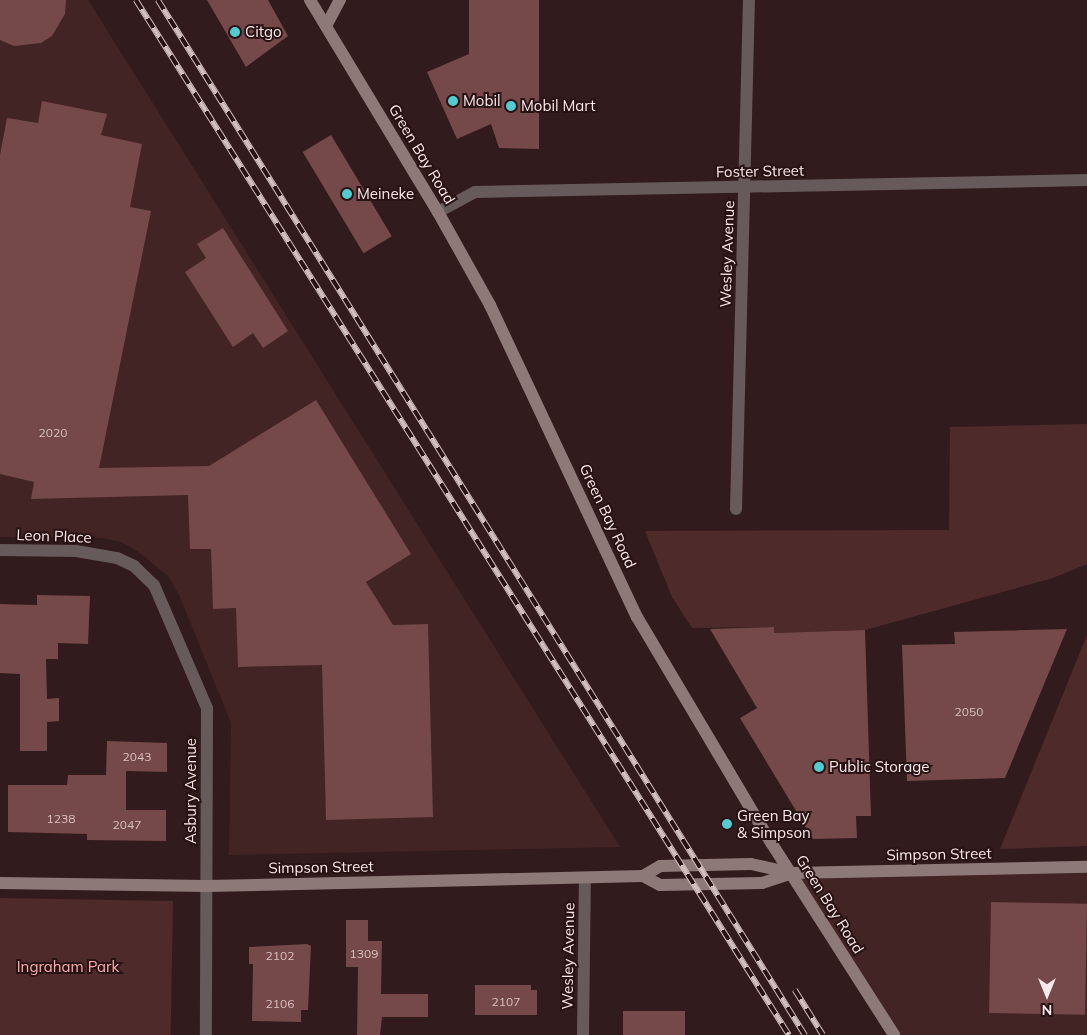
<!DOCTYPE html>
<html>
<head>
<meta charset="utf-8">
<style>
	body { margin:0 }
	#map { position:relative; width:1087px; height:1035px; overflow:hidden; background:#321b1c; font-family:Mulish,sans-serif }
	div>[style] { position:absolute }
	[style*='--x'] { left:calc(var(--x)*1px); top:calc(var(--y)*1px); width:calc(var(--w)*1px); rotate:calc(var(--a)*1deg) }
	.built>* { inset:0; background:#422425 }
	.green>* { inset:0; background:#4e2a2b; transform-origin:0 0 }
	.building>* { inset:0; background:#754849; transform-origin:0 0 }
	.street>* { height:12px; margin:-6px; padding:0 6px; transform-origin:6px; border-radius:6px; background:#675a5a }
	.secondary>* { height:12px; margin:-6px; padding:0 6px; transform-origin:6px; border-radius:6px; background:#8e7979 }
	.rail>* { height:5.5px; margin-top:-2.75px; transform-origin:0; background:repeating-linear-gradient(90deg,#281213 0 11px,#d1bfbf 0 22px); box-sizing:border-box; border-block:1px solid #d1bfbf }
	.dots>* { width:14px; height:14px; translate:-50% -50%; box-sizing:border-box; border:2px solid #281213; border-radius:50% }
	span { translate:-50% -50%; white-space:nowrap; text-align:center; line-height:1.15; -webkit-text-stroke:4px #281213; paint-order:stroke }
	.number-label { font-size:12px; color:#d9c1c1 }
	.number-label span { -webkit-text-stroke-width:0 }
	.poi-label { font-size:15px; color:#fae9e9 }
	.left { translate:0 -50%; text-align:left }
	.street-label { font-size:15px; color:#fae9e9 }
	.park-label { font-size:15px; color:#fdafb0 }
	.north { position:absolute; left:1022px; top:970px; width:50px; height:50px; -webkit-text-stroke:4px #281213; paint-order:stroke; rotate:180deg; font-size:14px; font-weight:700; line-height:20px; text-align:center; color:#fae9e9 }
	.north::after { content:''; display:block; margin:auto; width:18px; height:22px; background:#fae9e9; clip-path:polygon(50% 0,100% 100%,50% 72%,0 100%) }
</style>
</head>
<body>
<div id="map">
	<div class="built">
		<div style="clip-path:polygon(0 0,88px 0,620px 847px,229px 855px,231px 723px,180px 597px,169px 577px,140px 553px,121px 542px,103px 538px,0 537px)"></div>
		<div style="clip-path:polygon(1087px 867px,1087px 1035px,894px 1035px,792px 873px)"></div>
	</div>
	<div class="green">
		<div style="clip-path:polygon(1087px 424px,1087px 564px,1053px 578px,865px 630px,774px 633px,774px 627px,692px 628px,672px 597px,645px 531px,949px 530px,950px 427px)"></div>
		<div style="clip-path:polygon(1087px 635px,1087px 846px,1000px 849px)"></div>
		<div style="left:0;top:898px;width:173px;height:137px;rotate:1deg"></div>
	</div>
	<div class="building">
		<div style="clip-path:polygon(0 0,66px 0,65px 14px,52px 36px,41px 43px,14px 46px,0 40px)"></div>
		<div style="clip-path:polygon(207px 0,268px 0,288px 36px,246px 67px)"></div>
		<div style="clip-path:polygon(469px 0,539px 0,539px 149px,499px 148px,491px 124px,457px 139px,427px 72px,469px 54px)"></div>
		<div style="clip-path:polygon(42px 101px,107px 114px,101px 135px,142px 144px,130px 207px,151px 211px,99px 468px,209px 466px,316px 400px,411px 554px,366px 582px,393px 625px,428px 624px,433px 817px,326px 820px,322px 665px,238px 667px,236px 608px,213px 609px,211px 549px,190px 549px,188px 495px,31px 499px,34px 482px,0 474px,0 155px,7px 118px,38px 123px)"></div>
		<div style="left:331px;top:135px;width:118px;height:33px;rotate:59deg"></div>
		<div style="clip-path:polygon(223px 228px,288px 331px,263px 348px,253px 333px,233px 347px,185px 272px,206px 258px,197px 244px)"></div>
		<div style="clip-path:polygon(37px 595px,90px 596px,88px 644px,58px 643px,58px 659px,46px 659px,47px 699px,59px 698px,59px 721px,47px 722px,47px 751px,20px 751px,20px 674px,0 673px,0 604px,37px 605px)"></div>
		<div style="clip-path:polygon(774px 627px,774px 633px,865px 630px,871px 816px,856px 816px,857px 838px,813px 839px,740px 718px,757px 708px,710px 629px)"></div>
		<div style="clip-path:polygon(1067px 629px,1005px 778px,907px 781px,902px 645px,955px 644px,954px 632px)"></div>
		<div style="clip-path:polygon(107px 741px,167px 743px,167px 772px,126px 771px,126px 810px,166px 810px,166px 841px,87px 840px,87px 834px,8px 832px,8px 785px,67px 785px,68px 775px,106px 775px)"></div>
		<div style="left:991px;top:902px;width:96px;height:111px;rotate:1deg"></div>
		<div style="clip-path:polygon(346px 920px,368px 920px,368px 941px,382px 941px,381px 994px,428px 994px,428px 1017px,382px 1017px,380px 1035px,357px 1035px,358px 967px,346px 967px)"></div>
		<div style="clip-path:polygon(307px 944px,311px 946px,308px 1010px,301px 1010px,301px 1022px,252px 1021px,253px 964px,249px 964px,249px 947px)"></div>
		<div style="clip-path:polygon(475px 985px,531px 985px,531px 990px,537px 990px,537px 1015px,475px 1015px)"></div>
		<div style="left:685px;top:1011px;width:24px;height:62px;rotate:90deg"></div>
	</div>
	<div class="street">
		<div style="--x:438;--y:212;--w:42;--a:-28.4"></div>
		<div style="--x:475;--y:192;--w:612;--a:-1.12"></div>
		<div style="--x:736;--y:509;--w:509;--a:-88.54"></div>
		<div style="--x:0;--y:550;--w:76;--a:0.8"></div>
		<div style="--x:76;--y:551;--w:42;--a:9.7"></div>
		<div style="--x:117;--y:558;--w:19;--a:25"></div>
		<div style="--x:134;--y:566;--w:28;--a:44"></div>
		<div style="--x:154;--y:585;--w:134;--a:66.7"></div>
		<div style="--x:207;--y:708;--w:327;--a:90.2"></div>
		<div style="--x:583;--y:1035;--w:157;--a:-89.3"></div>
	</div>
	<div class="secondary">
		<div style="--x:310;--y:0;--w:248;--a:58.9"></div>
		<div style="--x:438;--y:212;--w:107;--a:60.8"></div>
		<div style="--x:490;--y:305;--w:345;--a:64.8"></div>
		<div style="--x:637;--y:617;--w:264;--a:59.3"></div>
		<div style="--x:772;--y:844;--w:227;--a:57.4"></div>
		<div style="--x:326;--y:26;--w:30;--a:-62"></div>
		<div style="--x:643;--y:876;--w:20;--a:-30"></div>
		<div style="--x:660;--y:866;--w:91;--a:-1.3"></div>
		<div style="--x:751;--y:864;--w:42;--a:12.4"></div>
		<div style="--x:792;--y:873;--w:295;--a:-1.2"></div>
		<div style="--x:0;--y:883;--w:207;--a:0.8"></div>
		<div style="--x:207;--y:886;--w:436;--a:-1.3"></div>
		<div style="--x:643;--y:876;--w:19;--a:28"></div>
		<div style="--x:660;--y:885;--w:102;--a:-1.1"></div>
		<div style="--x:762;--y:883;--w:32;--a:-18"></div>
	</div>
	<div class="rail">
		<div style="--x:136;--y:0;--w:1224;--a:57.75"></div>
		<div style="--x:158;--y:0;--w:1221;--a:57.99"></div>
		<div style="--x:795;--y:990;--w:53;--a:58.1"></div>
	</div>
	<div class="dots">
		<div style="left:235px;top:32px;background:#52ccd0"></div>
		<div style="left:453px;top:101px;background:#52ccd0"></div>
		<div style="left:511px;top:106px;background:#52ccd0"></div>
		<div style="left:347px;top:194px;background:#52ccd0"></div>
		<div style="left:819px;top:767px;background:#52ccd0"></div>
		<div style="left:727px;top:824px;background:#52ccd0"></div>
	</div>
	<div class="number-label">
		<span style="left:53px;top:433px">2020</span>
		<span style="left:969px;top:712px">2050</span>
		<span style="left:137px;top:757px">2043</span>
		<span style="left:61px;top:819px">1238</span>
		<span style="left:127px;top:825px">2047</span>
		<span style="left:364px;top:954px">1309</span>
		<span style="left:280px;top:956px">2102</span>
		<span style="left:506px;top:1002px">2107</span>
		<span style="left:280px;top:1004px">2106</span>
	</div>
	<div class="poi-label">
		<span class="left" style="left:245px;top:32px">Citgo</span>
		<span class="left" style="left:463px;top:101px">Mobil</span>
		<span class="left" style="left:521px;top:106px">Mobil Mart</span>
		<span class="left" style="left:357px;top:194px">Meineke</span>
		<span class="left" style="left:829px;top:767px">Public Storage</span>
		<span class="left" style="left:737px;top:824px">Green Bay<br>&amp; Simpson</span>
	</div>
	<div class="street-label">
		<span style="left:422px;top:154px;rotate:59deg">Green Bay Road</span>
		<span style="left:760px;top:171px;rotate:-1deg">Foster Street</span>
		<span style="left:727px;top:254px;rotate:-88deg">Wesley Avenue</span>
		<span style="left:608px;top:516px;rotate:65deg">Green Bay Road</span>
		<span style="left:54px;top:536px;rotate:2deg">Leon Place</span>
		<span style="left:191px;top:791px;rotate:-90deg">Asbury Avenue</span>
		<span style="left:939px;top:854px;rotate:-1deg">Simpson Street</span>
		<span style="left:321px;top:867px;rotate:-1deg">Simpson Street</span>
		<span style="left:830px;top:904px;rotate:58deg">Green Bay Road</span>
		<span style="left:568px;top:956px;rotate:-89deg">Wesley Avenue</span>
	</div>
	<div class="park-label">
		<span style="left:68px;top:967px">Ingraham Park</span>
	</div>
	<div class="north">N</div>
</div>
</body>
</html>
